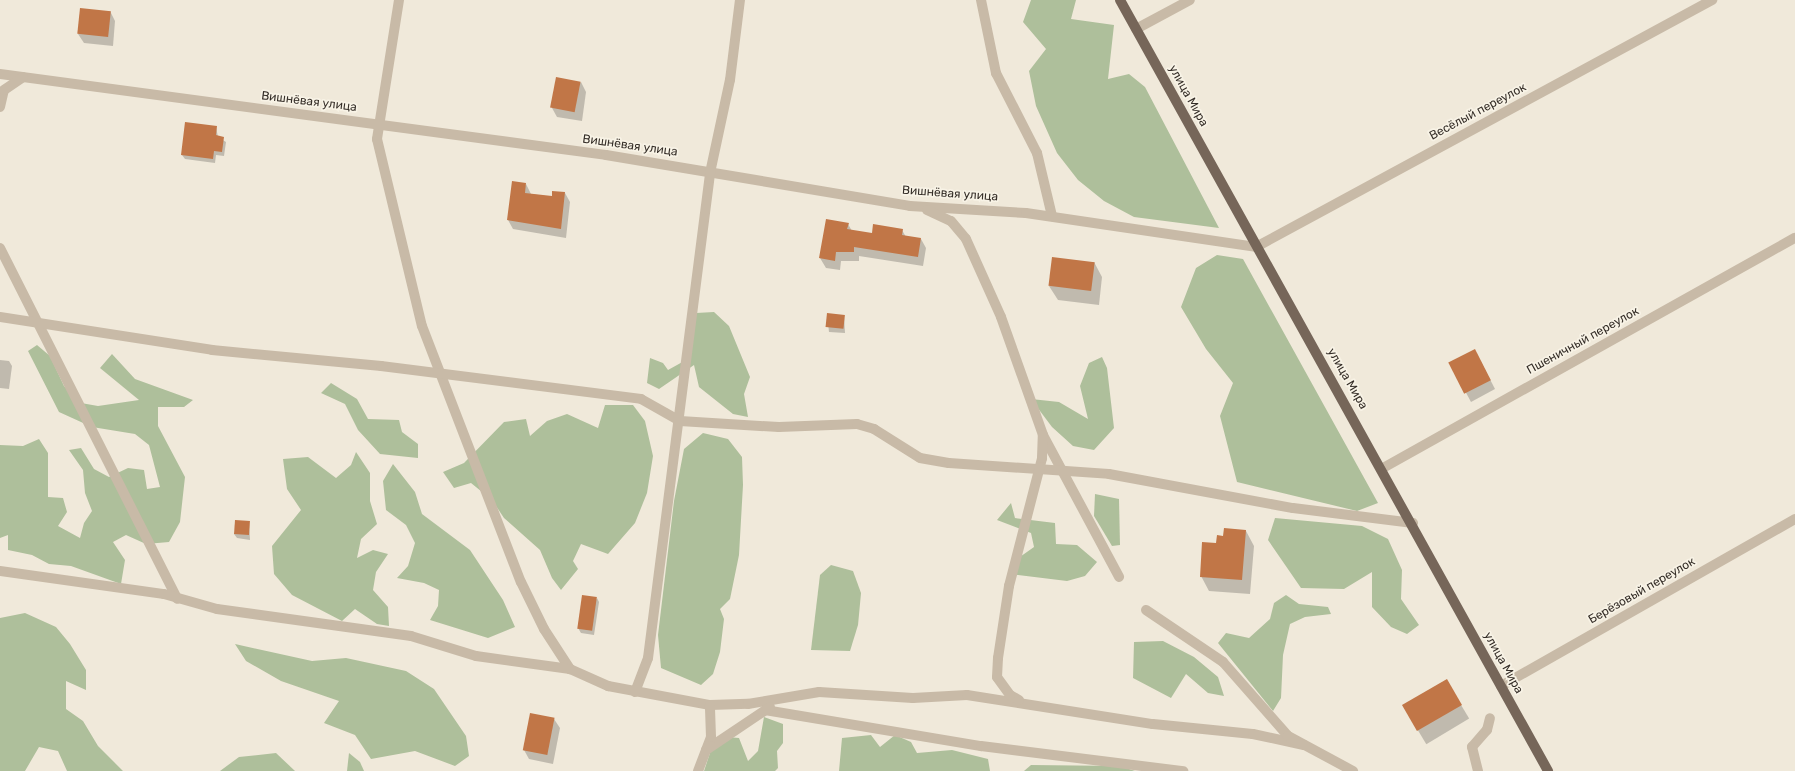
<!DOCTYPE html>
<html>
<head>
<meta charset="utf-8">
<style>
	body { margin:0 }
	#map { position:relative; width:1795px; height:771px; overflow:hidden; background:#f0e9da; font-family:Rubik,sans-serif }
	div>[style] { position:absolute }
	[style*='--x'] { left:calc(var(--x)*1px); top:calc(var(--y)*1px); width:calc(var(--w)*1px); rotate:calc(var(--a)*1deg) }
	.green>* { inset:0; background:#aebf9b }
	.shadow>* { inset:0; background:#0003; transform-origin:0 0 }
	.building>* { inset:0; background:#c17647; transform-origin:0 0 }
	.minor>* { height:10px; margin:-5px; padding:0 5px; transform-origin:5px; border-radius:5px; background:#c8baa7 }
	.major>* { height:10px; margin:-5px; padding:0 5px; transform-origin:5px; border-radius:5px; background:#766659 }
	span { translate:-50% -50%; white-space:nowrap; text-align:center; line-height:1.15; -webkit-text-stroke:3.5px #f8f3e6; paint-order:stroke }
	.street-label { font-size:12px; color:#342d27 }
</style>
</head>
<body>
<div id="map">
	<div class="green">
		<div style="clip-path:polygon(1031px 0,1076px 0,1071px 19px,1114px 25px,1108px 79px,1129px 74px,1145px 87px,1219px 228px,1134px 217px,1104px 201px,1078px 180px,1057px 153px,1036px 106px,1029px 71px,1046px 49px,1023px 22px)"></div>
		<div style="clip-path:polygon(1217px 255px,1243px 259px,1378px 503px,1357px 511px,1237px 482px,1220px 416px,1233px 383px,1206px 349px,1181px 307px,1196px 268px)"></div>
		<div style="clip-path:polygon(714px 312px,729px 326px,750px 377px,744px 394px,748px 417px,733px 414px,699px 387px,694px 365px,659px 389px,647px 383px,650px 358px,663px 363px,668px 370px,686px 360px,696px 313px)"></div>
		<div style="clip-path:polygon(37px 345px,50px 356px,64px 386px,81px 403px,98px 406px,139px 400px,100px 368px,112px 354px,135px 379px,193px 400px,184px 407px,158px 407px,158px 426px,185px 477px,180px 522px,169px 542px,146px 544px,126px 535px,113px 542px,125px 560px,121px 584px,71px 566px,49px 564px,32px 555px,8px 550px,8px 535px,0 538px,0 445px,23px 446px,39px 439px,48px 453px,48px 497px,63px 498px,67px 512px,58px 526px,80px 538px,84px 523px,92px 511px,85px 493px,83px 470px,69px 450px,81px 448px,94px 469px,109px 477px,128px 468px,144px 470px,147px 489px,160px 487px,149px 445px,135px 434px,92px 427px,59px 412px,28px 351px)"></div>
		<div style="clip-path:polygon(1102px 357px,1107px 368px,1114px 428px,1094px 450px,1073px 446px,1052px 427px,1031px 399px,1059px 402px,1088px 419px,1080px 386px,1089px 363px)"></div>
		<div style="clip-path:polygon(331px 383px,357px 399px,368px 419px,399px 420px,402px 432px,418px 444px,418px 458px,380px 454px,358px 430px,345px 404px,321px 393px)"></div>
		<div style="clip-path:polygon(605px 405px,633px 405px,645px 421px,653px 456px,647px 493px,635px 523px,608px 554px,581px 544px,573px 561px,578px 569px,561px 590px,552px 578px,540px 550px,504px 518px,492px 500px,471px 483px,454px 488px,443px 472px,464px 463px,504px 422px,526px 419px,530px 436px,547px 421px,567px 414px,598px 428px)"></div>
		<div style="clip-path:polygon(703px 433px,728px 439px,742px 457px,743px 485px,739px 555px,730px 599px,720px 609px,724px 619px,720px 652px,713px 674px,701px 685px,661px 668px,658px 635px,674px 501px,684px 449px)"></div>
		<div style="clip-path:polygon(356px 452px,370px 473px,370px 501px,377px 524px,361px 539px,357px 558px,373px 550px,388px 554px,376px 572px,373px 590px,388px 607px,389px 626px,377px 624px,355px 609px,342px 621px,292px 595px,274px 574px,272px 546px,301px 510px,287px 489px,283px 459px,308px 457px,336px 478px,351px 465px)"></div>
		<div style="clip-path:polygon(393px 464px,415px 492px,422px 514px,470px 550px,503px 600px,515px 627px,488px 638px,430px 620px,438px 606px,439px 590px,424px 583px,397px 578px,408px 566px,415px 543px,406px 525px,386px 510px,383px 481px)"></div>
		<div style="clip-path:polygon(1095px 494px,1119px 499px,1120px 545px,1112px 546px,1094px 516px)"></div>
		<div style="clip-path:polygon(1011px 503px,1015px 518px,1055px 523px,1056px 544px,1077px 545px,1097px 562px,1085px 576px,1067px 581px,1011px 574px,1017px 559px,1034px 547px,1031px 533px,997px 520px)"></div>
		<div style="clip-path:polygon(1275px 518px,1362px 526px,1388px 539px,1402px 570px,1401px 599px,1419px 625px,1407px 634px,1391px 627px,1372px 607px,1372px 572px,1344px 589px,1301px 588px,1268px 540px)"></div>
		<div style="clip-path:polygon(831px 565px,853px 571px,861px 593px,858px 625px,850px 651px,811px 650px,820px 575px)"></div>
		<div style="clip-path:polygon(1286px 595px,1299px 604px,1328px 607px,1331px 614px,1305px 617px,1290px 624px,1283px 655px,1281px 698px,1273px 711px,1218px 643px,1226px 633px,1249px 638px,1270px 619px,1274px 603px)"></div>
		<div style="clip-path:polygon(25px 613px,56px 627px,70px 644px,86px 670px,86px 690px,66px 681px,66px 709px,83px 721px,98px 746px,123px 771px,67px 771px,58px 751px,39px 747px,25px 771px,0 771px,0 618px)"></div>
		<div style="clip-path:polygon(1163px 641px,1194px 657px,1218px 677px,1224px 696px,1208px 693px,1186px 674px,1171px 698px,1133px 678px,1134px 642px)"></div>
		<div style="clip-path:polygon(235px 644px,312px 661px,346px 658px,406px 671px,434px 689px,466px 736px,469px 756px,455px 766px,415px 751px,371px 759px,355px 735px,324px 723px,339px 701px,281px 681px,246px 661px)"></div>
		<div style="clip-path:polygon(764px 717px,783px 724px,783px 743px,777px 751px,778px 768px,775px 771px,704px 771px,710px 753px,727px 737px,739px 738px,748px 761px,758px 751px)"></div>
		<div style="clip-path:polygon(871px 735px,880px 747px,895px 735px,911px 742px,917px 753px,952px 750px,988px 759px,990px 771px,839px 771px,842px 738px)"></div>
		<div style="clip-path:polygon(276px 753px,295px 771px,220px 771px,239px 757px)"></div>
		<div style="clip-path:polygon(349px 753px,360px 762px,364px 771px,347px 771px)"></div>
		<div style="clip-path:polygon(1031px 765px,1120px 766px,1135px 771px,1024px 771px)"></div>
	</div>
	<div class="shadow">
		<div style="clip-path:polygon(110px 11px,115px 21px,113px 46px,84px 43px,78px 34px)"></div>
		<div style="clip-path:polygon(581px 82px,586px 92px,582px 121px,557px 117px,552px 108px)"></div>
		<div style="clip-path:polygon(216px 127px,218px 137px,226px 142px,224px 156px,216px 155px,215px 163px,185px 159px,182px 155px)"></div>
		<div style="clip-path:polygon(526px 184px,531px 194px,553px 197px,565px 193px,570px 202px,566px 238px,513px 229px,508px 220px)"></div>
		<div style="clip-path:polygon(827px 220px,848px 224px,852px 231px,873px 234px,902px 230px,906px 237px,921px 239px,926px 248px,923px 266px,859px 256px,859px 261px,841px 261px,840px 270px,826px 268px,820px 258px)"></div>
		<div style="clip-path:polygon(1094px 262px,1102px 277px,1099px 305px,1058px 300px,1049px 286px)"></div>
		<div style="clip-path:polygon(827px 314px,844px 316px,845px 333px,829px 332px)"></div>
		<div style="clip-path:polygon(0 360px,9px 361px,12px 366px,9px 389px,0 388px)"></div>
		<div style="clip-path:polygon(1480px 360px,1495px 389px,1471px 402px,1450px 363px)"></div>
		<div style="clip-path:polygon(249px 522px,250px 540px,237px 538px,234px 534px)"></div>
		<div style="clip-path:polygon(1246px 531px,1254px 546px,1250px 594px,1209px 591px,1201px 576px,1217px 544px,1224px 537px)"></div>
		<div style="clip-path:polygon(597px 598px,599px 602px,594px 635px,581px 633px,578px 628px)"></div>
		<div style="left:1446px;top:680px;width:45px;height:50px;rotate:59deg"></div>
		<div style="clip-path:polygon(554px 719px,560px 728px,553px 764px,529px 759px,524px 750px)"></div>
	</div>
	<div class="building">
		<div style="left:80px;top:8px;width:31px;height:26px;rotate:6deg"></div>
		<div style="left:556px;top:77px;width:25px;height:31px;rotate:11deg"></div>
		<div style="clip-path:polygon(185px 122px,217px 126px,216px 135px,224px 137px,222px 152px,214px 151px,213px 159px,181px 155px)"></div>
		<div style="clip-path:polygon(512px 181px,526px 183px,525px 193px,552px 196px,552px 191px,565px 192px,561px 229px,507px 220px)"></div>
		<div style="clip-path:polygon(826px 219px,849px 223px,847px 229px,872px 233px,873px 224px,903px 229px,902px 235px,921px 238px,918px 257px,854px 247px,854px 252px,836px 252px,835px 261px,819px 258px)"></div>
		<div style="left:1052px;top:257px;width:43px;height:29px;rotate:7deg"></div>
		<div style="left:827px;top:313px;width:18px;height:14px;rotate:6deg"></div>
		<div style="left:1475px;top:349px;width:35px;height:30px;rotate:63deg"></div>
		<div style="left:235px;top:520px;width:15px;height:14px;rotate:4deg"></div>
		<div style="clip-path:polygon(1224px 528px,1246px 530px,1242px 580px,1200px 577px,1202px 542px,1216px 543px,1217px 535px,1223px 536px)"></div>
		<div style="left:582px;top:595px;width:15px;height:34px;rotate:8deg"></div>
		<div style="left:1447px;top:679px;width:30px;height:52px;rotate:60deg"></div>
		<div style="left:530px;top:713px;width:25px;height:38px;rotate:11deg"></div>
	</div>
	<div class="minor">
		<div style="--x:399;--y:0;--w:141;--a:99"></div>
		<div style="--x:377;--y:139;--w:192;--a:76.5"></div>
		<div style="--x:422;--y:326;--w:274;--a:68.9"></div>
		<div style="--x:521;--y:582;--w:52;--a:63.9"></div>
		<div style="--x:544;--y:629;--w:48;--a:57"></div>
		<div style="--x:981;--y:0;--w:75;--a:78.4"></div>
		<div style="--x:996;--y:73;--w:90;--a:62.9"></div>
		<div style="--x:1037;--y:153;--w:65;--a:76.6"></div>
		<div style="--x:1136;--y:29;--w:61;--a:-28.2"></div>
		<div style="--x:0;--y:74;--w:611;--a:7.61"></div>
		<div style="--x:606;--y:155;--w:308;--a:9.5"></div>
		<div style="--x:910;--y:206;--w:116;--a:3.5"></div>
		<div style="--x:1026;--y:213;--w:232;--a:8.4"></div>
		<div style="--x:1256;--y:247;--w:519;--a:-28.44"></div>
		<div style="--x:0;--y:107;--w:17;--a:-77"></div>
		<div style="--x:4;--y:90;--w:23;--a:-34"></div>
		<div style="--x:927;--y:210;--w:26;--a:25"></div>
		<div style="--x:951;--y:221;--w:23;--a:50"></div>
		<div style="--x:966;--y:239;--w:85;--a:65.8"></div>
		<div style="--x:1001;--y:317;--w:125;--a:70.4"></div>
		<div style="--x:1043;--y:435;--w:161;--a:61.8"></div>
		<div style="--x:0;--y:248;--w:393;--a:63.2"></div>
		<div style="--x:0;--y:317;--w:215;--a:8.8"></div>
		<div style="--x:212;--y:350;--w:170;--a:5.4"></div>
		<div style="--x:381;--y:366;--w:262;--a:7.2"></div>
		<div style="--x:641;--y:399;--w:45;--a:29.4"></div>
		<div style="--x:680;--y:421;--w:99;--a:3.5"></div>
		<div style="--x:779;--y:427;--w:78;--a:-2.2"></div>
		<div style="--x:857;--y:424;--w:18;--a:16"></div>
		<div style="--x:874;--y:429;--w:54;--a:32.2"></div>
		<div style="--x:920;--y:458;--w:29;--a:10"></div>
		<div style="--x:949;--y:463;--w:160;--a:3.9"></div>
		<div style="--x:1109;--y:474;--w:187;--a:10.5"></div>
		<div style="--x:1293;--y:508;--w:121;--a:7.1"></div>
		<div style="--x:1383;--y:468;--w:472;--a:-29.2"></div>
		<div style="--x:0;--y:571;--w:166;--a:8"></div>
		<div style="--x:164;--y:594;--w:55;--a:15.8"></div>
		<div style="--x:217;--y:609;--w:196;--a:7.9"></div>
		<div style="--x:411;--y:636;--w:68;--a:17.1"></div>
		<div style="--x:476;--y:656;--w:95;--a:7.9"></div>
		<div style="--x:570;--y:669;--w:42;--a:24.1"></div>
		<div style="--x:608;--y:686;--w:104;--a:10.6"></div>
		<div style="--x:710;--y:705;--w:38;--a:-2"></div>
		<div style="--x:748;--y:704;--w:72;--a:-9.6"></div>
		<div style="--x:819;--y:692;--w:94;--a:3.7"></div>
		<div style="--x:913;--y:698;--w:54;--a:-3.2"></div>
		<div style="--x:967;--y:695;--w:188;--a:8.9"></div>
		<div style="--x:1153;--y:724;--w:100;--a:5.7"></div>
		<div style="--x:1253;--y:734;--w:52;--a:12.2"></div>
		<div style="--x:1146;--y:610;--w:93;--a:34"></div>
		<div style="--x:1223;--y:662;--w:98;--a:48.7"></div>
		<div style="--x:1288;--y:736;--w:74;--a:28.3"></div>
		<div style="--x:1501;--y:686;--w:338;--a:-29.6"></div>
		<div style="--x:635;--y:692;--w:36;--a:-69"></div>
		<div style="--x:648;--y:658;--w:489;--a:-82.7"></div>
		<div style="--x:710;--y:173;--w:95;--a:-77.9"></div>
		<div style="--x:730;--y:80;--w:81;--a:-82.9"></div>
		<div style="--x:1019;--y:700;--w:10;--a:-151"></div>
		<div style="--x:1010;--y:695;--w:22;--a:-126"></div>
		<div style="--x:997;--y:677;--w:19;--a:-87"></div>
		<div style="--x:998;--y:658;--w:73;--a:-81.3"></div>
		<div style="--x:1009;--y:586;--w:132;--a:-75.5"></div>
		<div style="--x:1042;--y:458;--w:23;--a:-88"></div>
		<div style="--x:765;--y:710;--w:219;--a:9.5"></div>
		<div style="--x:981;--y:746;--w:204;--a:7.1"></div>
		<div style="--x:706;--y:750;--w:77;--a:-33.9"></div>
		<div style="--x:698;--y:771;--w:36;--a:-69"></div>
		<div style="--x:711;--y:737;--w:32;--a:-92"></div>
		<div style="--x:1478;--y:771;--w:25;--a:-104"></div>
		<div style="--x:1472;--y:747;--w:23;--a:-49"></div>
		<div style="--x:1487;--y:730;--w:12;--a:-76"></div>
	</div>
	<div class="major">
		<div style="--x:1120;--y:0;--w:882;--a:60.96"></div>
	</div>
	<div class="street-label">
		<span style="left:1188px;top:96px;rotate:61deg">улица Мира</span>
		<span style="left:309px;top:102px;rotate:7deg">Вишнёвая улица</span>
		<span style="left:1478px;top:112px;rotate:-28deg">Весёлый переулок</span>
		<span style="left:630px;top:146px;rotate:8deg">Вишнёвая улица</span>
		<span style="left:950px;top:194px;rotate:4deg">Вишнёвая улица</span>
		<span style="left:1583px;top:341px;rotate:-29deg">Пшеничный переулок</span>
		<span style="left:1347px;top:379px;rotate:60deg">улица Мира</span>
		<span style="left:1642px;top:591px;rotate:-30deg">Берёзовый переулок</span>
		<span style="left:1503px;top:663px;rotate:61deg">улица Мира</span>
	</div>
</div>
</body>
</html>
